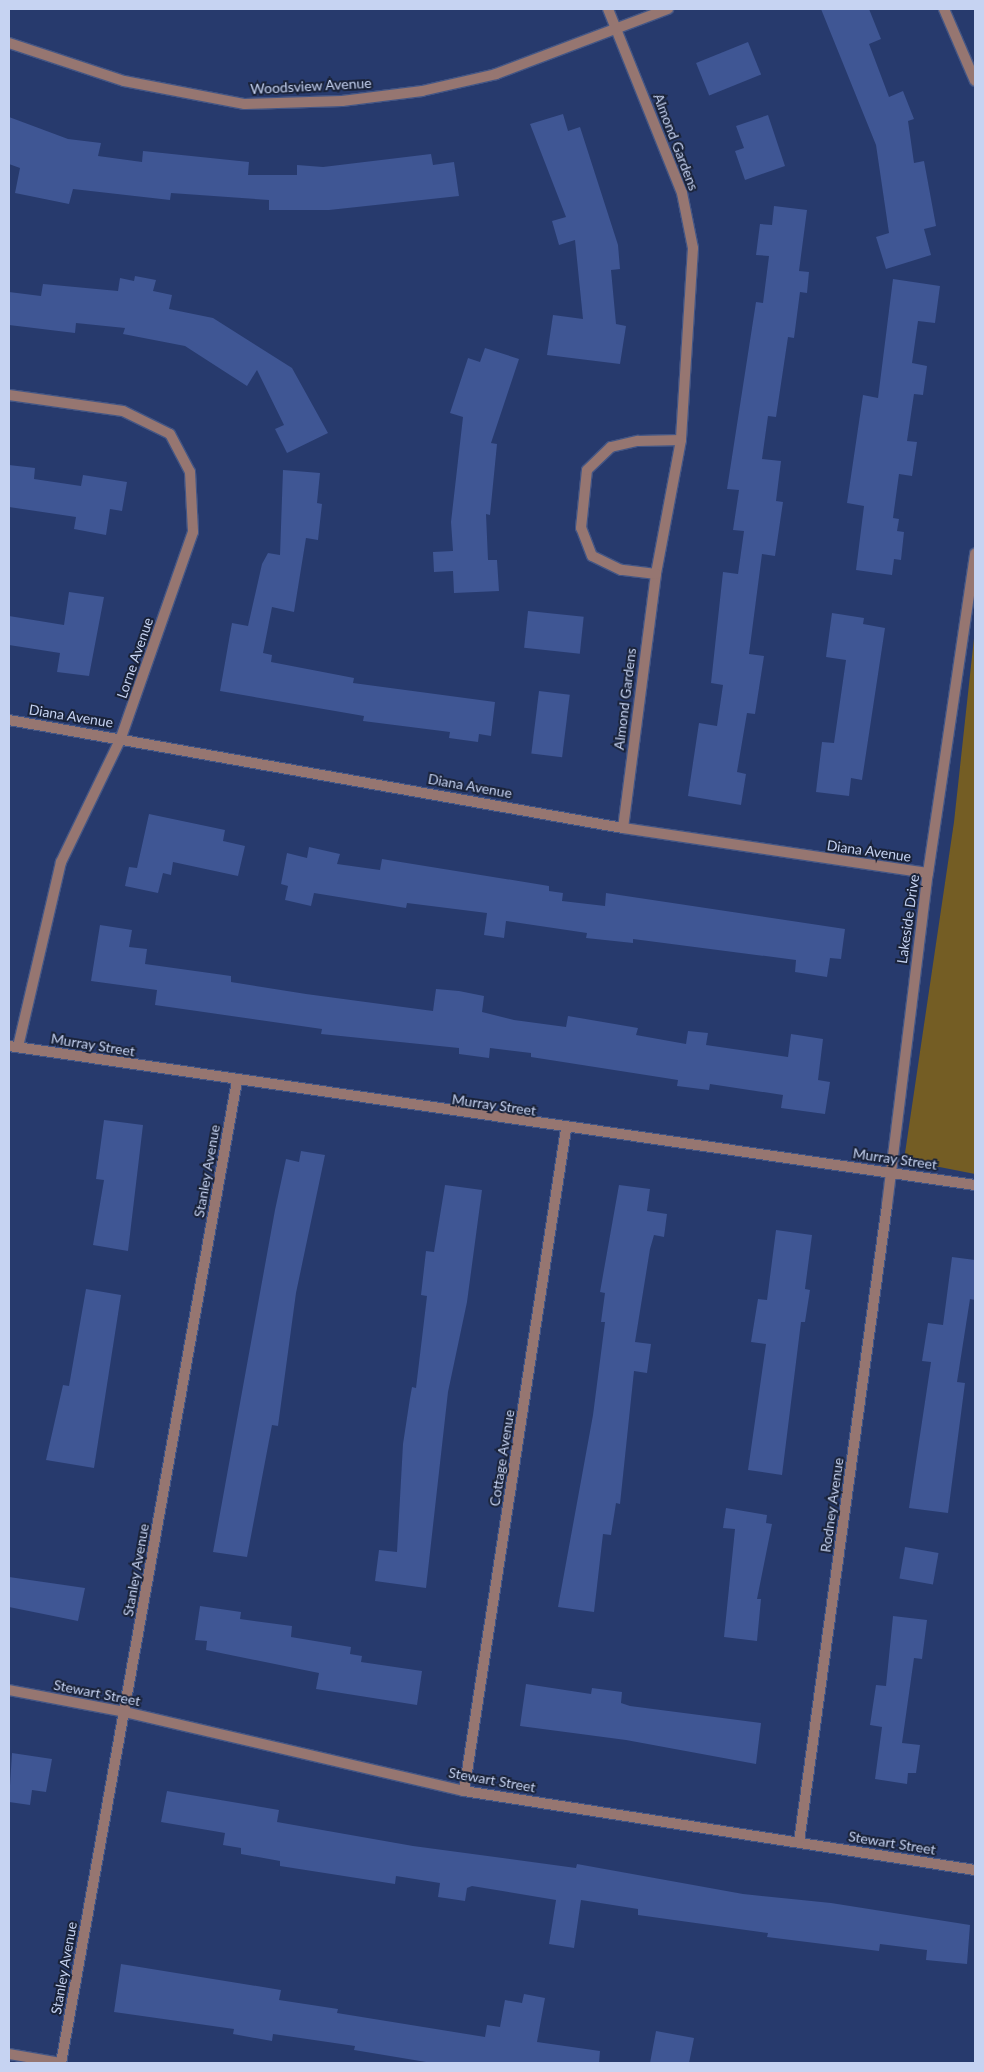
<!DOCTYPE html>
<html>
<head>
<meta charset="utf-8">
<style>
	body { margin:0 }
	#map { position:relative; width:984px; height:2072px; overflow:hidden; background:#273a6d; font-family:Lato,sans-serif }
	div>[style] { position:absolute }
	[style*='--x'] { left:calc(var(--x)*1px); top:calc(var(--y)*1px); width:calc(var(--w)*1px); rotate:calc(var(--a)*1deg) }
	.green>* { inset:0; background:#745d24 }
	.building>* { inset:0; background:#3f5694; transform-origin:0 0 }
	.roads { filter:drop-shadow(1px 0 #445685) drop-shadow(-1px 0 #445685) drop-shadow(0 1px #445685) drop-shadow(0 -1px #445685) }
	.minor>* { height:10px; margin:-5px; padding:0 5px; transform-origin:5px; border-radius:5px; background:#967671 }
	span { translate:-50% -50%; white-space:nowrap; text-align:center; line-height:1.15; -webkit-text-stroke:4px #1a233a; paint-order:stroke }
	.street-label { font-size:14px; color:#c6d3f2 }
	.frame { position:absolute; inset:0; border:10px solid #c6d3f2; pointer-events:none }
</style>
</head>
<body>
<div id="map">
	<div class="green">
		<div style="clip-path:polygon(975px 629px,975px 1174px,904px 1160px,954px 822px)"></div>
	</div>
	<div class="building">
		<div style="clip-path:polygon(821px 9px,869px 9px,881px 39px,869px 44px,889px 97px,903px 91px,914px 119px,908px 121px,914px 163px,924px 161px,936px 226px,924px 229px,931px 255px,886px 269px,876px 237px,889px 233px,876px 145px)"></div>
		<div style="left:748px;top:42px;width:35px;height:56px;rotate:68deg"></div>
		<div style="clip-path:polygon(563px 114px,568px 131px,580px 127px,618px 245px,620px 269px,611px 270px,616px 324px,626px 326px,620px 364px,547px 355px,553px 315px,583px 319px,575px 240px,559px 245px,552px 221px,566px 217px,530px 124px)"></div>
		<div style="clip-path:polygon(768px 115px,785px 166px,745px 180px,735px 151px,744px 148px,736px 126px)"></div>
		<div style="clip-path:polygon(9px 117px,68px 139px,101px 143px,98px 156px,142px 162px,143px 151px,249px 162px,248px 175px,297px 175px,297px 165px,323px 167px,431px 154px,433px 165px,454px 162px,459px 196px,329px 210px,269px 210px,269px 200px,171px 193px,170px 200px,73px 189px,69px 204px,15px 193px,20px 168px,9px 164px)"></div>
		<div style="clip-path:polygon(774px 206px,807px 210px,799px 271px,809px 272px,807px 293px,800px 292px,794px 338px,788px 337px,776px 417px,768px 416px,762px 459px,781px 461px,776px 501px,783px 502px,775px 556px,762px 554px,749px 654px,764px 656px,755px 714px,747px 713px,737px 772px,746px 774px,741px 805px,688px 796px,699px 723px,717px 726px,723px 685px,711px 683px,723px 572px,738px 574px,744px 531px,733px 530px,739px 490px,727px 489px,756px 302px,763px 303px,769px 256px,756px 255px,760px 224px,772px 225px)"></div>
		<div style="clip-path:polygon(135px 276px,156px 280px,153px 291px,172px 295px,169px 309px,213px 318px,292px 368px,328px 433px,287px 453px,275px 429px,284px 425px,257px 370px,247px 386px,185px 346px,123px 334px,125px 328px,76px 323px,75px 333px,9px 325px,9px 292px,41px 296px,43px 284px,118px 291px,120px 278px,134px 281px)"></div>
		<div style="clip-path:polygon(893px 279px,940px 286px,935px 323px,918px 321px,912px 363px,927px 366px,923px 395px,914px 394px,907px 441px,917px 442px,912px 476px,899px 474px,893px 518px,899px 519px,897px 531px,904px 532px,901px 560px,894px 559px,892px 575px,856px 570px,864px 506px,847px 503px,863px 395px,878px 398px)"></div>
		<div style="clip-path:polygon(485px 348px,519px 359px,491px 443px,497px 444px,490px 515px,486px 514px,488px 560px,497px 560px,499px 591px,454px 593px,453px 571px,434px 572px,433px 552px,453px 551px,451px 522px,463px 417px,450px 413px,468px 358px,480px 362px)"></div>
		<div style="clip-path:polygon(9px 465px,35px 468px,34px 479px,81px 486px,83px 475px,127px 482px,122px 511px,110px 509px,106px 535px,74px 529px,76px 517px,9px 507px)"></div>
		<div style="clip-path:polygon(283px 470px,320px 473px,317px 503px,322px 504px,318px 540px,306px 538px,294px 612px,272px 607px,263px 653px,272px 655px,271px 662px,354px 678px,353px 683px,495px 702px,491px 736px,479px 734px,478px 742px,449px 738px,450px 732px,363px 721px,364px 716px,220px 691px,232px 623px,248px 626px,262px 564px,268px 553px,280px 555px)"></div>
		<div style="clip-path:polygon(69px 592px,104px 597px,89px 676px,57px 672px,60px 653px,9px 645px,9px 616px,64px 625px)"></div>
		<div style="left:528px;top:611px;width:56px;height:37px;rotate:6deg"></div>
		<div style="clip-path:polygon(832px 613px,864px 618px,863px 624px,885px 628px,862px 780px,851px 778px,849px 796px,816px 792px,822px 742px,834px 743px,846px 660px,826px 657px)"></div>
		<div style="left:539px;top:691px;width:31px;height:63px;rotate:7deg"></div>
		<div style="clip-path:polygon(149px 814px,225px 830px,223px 841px,245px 846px,238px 876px,173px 862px,171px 875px,163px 873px,158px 893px,125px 886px,129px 867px,137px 868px)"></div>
		<div style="clip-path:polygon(309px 847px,340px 854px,337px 864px,380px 870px,382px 859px,549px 886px,549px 891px,563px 893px,562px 901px,605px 906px,606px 893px,845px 929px,841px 959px,830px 958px,827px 977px,795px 972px,796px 960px,633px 939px,633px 943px,586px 938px,587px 933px,506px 921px,504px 938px,484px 935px,487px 913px,407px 903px,406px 908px,314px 893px,311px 906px,285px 900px,288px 886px,281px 884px,287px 853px,307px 858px)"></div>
		<div style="clip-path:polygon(100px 925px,132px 930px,129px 947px,147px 949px,145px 964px,231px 976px,231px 982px,306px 994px,433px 1011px,436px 989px,459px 991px,484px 996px,482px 1012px,514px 1020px,566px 1027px,568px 1016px,638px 1028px,636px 1035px,686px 1044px,688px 1031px,708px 1033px,706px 1045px,788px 1057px,791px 1034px,823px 1039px,818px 1080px,830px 1082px,825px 1114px,781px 1108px,783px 1095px,710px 1084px,709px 1090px,677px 1086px,678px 1080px,531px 1057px,531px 1053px,490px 1048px,489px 1058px,459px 1054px,459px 1048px,321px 1034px,322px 1029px,155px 1005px,157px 990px,91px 981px)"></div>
		<div style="clip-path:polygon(104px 1120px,143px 1125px,128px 1251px,93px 1245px,104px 1180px,96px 1179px)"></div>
		<div style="clip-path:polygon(301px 1151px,325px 1155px,296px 1293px,278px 1426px,272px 1425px,247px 1557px,213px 1552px,275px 1210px,286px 1159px,299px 1162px)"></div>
		<div style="clip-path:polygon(445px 1185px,482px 1190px,467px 1302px,448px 1392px,426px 1588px,375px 1581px,379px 1550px,397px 1552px,403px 1444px,410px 1398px,412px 1387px,416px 1388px,427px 1296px,421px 1295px,426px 1251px,434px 1252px)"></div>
		<div style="clip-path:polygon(619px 1185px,650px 1189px,647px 1211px,667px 1214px,664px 1237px,654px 1235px,650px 1249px,635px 1342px,651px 1344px,647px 1373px,634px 1371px,620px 1504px,616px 1503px,611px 1535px,603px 1534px,594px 1612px,558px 1607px,593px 1415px,605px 1322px,601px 1322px,605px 1293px,600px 1292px)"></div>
		<div style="clip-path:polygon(776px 1230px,812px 1235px,805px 1289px,810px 1290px,805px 1322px,801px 1322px,782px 1475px,748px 1470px,766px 1344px,751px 1342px,758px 1299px,767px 1300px)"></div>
		<div style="clip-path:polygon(952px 1257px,975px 1260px,975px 1300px,970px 1299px,957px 1382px,965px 1383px,948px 1513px,909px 1508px,931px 1362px,922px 1361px,928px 1323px,943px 1325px)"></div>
		<div style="clip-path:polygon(86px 1289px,121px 1295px,94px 1468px,46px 1460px,63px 1385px,69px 1386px)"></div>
		<div style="clip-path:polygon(726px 1508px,767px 1515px,766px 1523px,772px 1524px,757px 1599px,761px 1599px,757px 1641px,724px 1637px,735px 1529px,723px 1528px)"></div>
		<div style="left:905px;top:1547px;width:34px;height:32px;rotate:10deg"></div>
		<div style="clip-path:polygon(9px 1577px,85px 1588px,78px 1621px,9px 1607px)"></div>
		<div style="clip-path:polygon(200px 1606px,241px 1612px,240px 1619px,292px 1626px,291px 1637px,351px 1647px,350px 1654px,362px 1656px,361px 1662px,422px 1671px,417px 1705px,316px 1689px,319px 1673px,206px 1650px,207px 1641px,195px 1640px)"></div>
		<div style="clip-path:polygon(893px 1616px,927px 1620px,922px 1659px,914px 1658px,902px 1743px,920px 1745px,916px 1773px,908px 1773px,907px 1784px,875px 1779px,882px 1727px,870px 1725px,876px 1685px,886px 1686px)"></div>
		<div style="clip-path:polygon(526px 1684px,591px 1694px,592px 1688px,622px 1692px,621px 1703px,630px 1706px,761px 1723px,756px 1764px,626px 1740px,520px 1726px)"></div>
		<div style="clip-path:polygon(12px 1753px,52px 1759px,46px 1792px,32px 1790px,30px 1805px,9px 1802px)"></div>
		<div style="clip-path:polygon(167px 1791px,279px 1810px,277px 1822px,413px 1846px,576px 1868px,577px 1864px,743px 1894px,831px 1903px,970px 1925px,967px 1964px,926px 1960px,927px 1950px,880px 1944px,879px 1951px,767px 1937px,768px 1933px,638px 1915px,638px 1909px,581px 1900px,574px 1948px,549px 1944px,556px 1900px,472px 1886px,467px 1888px,465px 1901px,438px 1897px,440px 1883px,396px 1876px,395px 1884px,280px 1866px,280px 1861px,241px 1854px,241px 1848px,223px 1845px,225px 1833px,161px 1822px)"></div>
		<div style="clip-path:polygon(121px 1964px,281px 1990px,279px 2000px,338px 2009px,337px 2013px,485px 2037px,487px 2025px,500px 2027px,505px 2000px,522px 2003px,524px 1994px,545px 1998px,537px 2042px,600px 2051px,599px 2063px,432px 2063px,354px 2050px,355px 2046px,273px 2034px,272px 2041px,233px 2034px,234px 2029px,114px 2012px)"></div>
		<div style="clip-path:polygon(656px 2031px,694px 2038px,689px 2063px,650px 2063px)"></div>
	</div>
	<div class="roads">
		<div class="minor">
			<div style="--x:608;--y:9;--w:198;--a:68.1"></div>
			<div style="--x:682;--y:193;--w:56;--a:78.7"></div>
			<div style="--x:693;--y:248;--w:192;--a:93.6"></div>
			<div style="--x:681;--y:440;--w:136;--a:100.6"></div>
			<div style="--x:656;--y:574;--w:256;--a:97.4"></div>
			<div style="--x:944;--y:9;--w:78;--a:66.7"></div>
			<div style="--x:9;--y:43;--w:121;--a:18.3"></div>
			<div style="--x:124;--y:81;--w:123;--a:10.8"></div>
			<div style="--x:245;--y:104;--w:97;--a:-1.8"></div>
			<div style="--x:342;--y:101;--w:81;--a:-7.1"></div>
			<div style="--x:422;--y:91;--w:76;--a:-12.9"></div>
			<div style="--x:496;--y:74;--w:184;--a:-20.7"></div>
			<div style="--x:9;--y:395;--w:115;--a:8"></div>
			<div style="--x:123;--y:411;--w:52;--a:26.1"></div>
			<div style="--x:170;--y:434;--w:43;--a:62.2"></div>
			<div style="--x:190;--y:472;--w:60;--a:87.1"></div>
			<div style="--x:193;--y:532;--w:218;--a:109.3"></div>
			<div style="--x:121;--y:738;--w:138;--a:115.8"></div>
			<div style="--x:61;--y:862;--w:190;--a:103.1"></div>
			<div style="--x:656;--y:574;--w:35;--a:-173"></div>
			<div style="--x:621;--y:570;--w:32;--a:-154"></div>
			<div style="--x:592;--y:556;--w:30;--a:-111"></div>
			<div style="--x:581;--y:528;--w:58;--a:-84.1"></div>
			<div style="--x:587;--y:470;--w:33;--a:-44"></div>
			<div style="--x:611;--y:447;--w:28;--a:-13"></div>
			<div style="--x:638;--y:441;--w:43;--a:-1.3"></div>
			<div style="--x:9;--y:720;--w:623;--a:9.98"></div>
			<div style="--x:623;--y:828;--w:308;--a:8.4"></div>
			<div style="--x:9;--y:1046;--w:976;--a:8.19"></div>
			<div style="--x:9;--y:1690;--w:118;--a:10.7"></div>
			<div style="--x:125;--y:1712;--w:348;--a:13.1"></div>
			<div style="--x:464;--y:1791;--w:517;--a:8.79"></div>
			<div style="--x:464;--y:1791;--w:670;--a:-81.24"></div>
			<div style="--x:799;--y:1842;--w:643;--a:-82.13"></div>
			<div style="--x:887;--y:1205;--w:335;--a:-83"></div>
			<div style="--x:928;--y:873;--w:323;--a:-81.6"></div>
			<div style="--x:9;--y:2054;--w:53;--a:9.8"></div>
			<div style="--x:61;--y:2063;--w:998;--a:-79.84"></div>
		</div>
	</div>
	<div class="street-label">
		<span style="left:311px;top:86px;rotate:-3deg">Woodsview Avenue</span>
		<span style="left:676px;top:142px;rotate:69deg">Almond Gardens</span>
		<span style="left:135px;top:658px;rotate:-71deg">Lorne Avenue</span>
		<span style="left:625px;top:699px;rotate:-83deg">Almond Gardens</span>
		<span style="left:71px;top:716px;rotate:9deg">Diana Avenue</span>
		<span style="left:470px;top:786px;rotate:10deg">Diana Avenue</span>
		<span style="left:869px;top:851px;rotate:8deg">Diana Avenue</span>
		<span style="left:908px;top:919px;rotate:-82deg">Lakeside Drive</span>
		<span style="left:93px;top:1045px;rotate:9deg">Murray Street</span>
		<span style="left:494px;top:1105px;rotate:8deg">Murray Street</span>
		<span style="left:895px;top:1159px;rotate:8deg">Murray Street</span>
		<span style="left:207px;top:1171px;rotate:-80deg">Stanley Avenue</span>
		<span style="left:502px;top:1458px;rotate:-81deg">Cottage Avenue</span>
		<span style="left:832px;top:1505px;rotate:-82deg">Rodney Avenue</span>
		<span style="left:136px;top:1570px;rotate:-80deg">Stanley Avenue</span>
		<span style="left:97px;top:1693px;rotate:11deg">Stewart Street</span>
		<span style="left:492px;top:1780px;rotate:10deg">Stewart Street</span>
		<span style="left:892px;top:1843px;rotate:9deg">Stewart Street</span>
		<span style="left:64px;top:1968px;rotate:-80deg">Stanley Avenue</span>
	</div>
	<div class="frame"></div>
</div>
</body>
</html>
